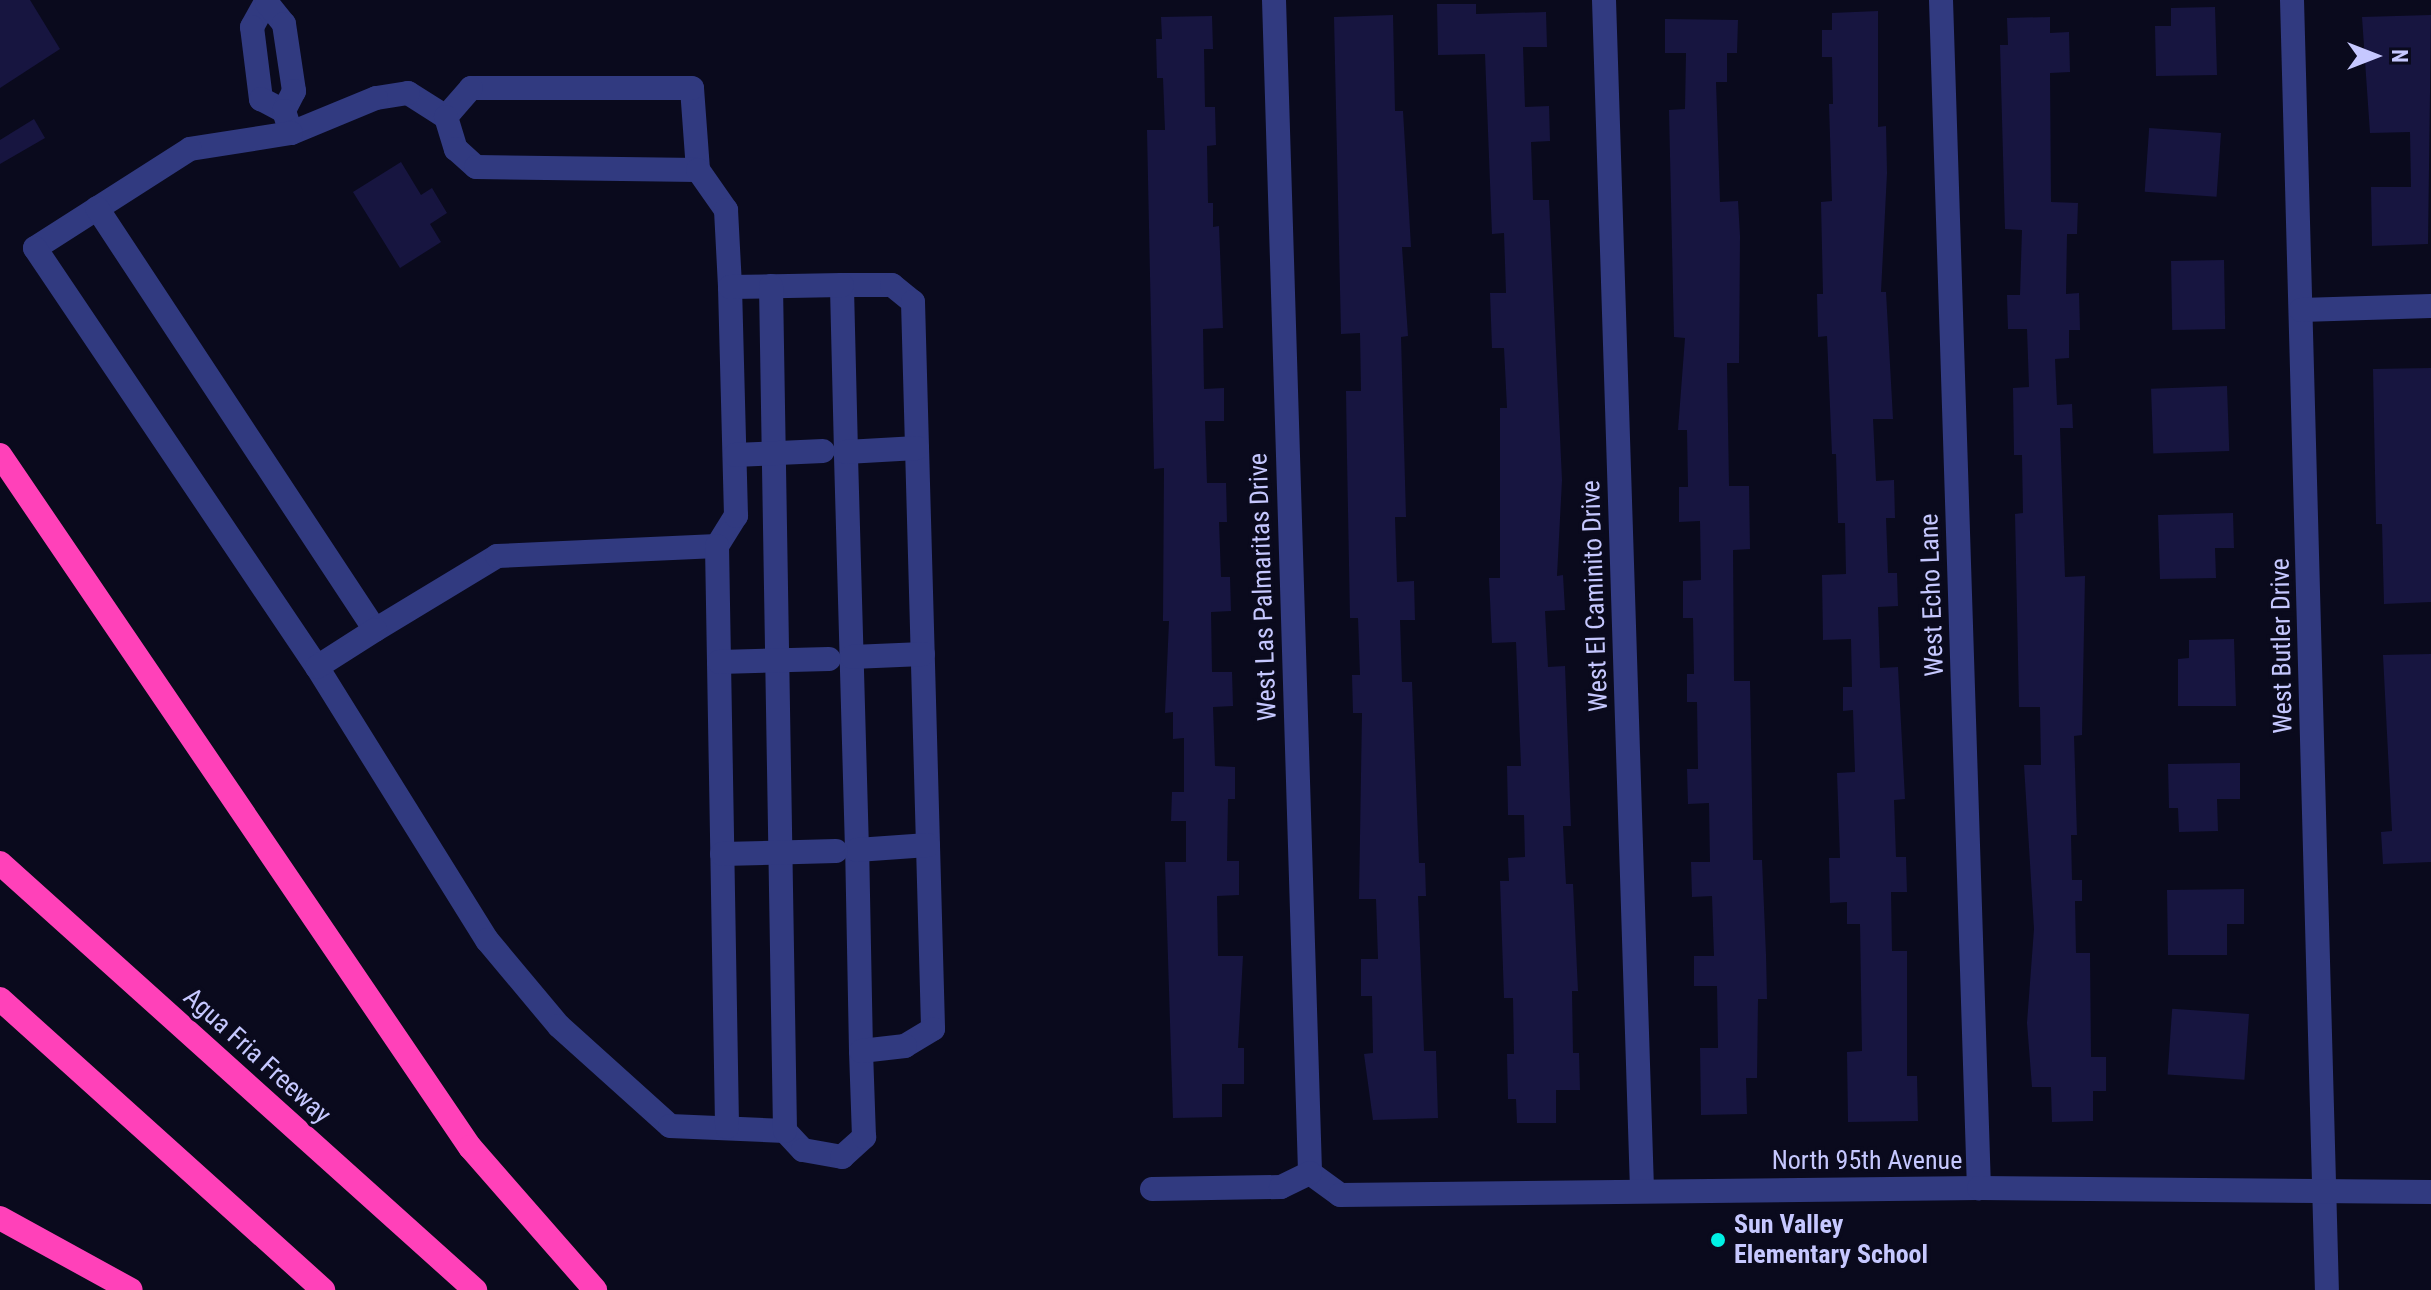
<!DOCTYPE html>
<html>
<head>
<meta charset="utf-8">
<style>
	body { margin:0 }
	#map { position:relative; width:2431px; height:1290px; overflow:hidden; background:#0a0a1d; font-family:"Roboto Condensed",sans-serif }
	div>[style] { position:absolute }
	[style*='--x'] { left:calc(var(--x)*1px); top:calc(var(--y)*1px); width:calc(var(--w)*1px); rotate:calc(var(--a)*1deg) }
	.building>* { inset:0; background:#171540; transform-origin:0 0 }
	.minor>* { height:24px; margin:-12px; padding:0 12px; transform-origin:12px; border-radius:12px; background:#313a80 }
	.highway>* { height:24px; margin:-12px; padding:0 12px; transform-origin:12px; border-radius:12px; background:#ff41b9 }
	.dots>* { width:22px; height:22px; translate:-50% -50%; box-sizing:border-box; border:4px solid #0a0a1d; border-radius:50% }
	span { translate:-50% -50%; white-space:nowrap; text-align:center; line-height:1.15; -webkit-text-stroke:7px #0a0a1d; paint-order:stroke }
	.street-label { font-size:26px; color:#c6c8ff }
	.poi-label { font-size:26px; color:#c6c8ff; font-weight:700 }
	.left { translate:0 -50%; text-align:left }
	.north { position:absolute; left:2335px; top:16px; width:80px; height:80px; -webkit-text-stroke:6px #0a0a1d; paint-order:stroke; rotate:90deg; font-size:22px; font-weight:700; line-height:32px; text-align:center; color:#c6c8ff }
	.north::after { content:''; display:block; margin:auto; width:28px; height:36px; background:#c6c8ff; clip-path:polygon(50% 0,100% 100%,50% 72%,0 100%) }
</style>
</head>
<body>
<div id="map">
	<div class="building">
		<div style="clip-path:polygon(0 0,30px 0,60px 49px,0 88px)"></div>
		<div style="clip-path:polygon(1437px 4px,1476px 4px,1476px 14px,1546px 12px,1547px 47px,1523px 47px,1525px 107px,1549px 106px,1550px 141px,1531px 142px,1533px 200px,1549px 200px,1562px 480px,1557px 576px,1563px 575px,1565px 610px,1545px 611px,1548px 667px,1565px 666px,1571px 826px,1563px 826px,1566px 884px,1573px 884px,1578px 991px,1572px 991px,1573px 1053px,1579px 1053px,1580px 1090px,1556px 1090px,1556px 1123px,1517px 1123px,1516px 1099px,1508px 1099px,1507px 1054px,1514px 1054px,1513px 998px,1504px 998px,1500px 881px,1509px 881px,1508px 858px,1525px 857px,1524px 815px,1508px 815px,1507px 766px,1521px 766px,1516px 642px,1492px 643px,1489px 578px,1500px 578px,1500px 408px,1507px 408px,1504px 348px,1492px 348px,1490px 293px,1506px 293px,1504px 233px,1492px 234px,1485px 54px,1438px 55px)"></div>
		<div style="clip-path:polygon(2215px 7px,2217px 75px,2156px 76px,2155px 26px,2171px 26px,2171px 8px)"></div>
		<div style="clip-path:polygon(1878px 11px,1878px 127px,1886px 126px,1887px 173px,1881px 292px,1886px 292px,1893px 419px,1873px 419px,1876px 481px,1894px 480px,1895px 518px,1886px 518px,1888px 573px,1897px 573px,1898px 606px,1878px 607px,1880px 668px,1898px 667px,1905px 799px,1894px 800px,1896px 857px,1906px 857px,1907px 892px,1891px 892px,1892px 951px,1907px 951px,1907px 1076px,1917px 1076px,1918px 1121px,1848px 1122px,1847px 1052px,1862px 1051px,1860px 924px,1847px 924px,1847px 902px,1830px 903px,1829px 858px,1840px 858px,1837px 773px,1855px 772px,1853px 710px,1843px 711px,1843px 687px,1852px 687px,1851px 639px,1823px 640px,1822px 575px,1846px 574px,1845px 523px,1838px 523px,1836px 454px,1832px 454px,1827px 336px,1818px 337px,1817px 294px,1823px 294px,1821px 202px,1832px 201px,1829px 104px,1833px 104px,1832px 57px,1822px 57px,1822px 30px,1832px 30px,1832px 13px)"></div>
		<div style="clip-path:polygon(1393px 15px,1395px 111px,1403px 111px,1411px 247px,1402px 247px,1408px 336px,1401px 337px,1406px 517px,1395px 517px,1397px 582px,1414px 581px,1415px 620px,1400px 620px,1402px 682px,1412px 682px,1419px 863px,1425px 863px,1426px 896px,1418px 896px,1424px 1051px,1436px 1051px,1438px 1118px,1373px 1120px,1364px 1054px,1373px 1053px,1372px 996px,1361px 996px,1361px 959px,1378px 959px,1376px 899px,1359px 899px,1362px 713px,1353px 713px,1352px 675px,1360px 675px,1358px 618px,1350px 618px,1347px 457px,1346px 391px,1361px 391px,1360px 333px,1341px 334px,1334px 17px)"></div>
		<div style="clip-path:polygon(2431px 15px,2428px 244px,2372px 246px,2371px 187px,2411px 187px,2410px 132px,2370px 133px,2362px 17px)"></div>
		<div style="clip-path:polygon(1212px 16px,1213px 49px,1204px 49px,1205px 107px,1215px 107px,1216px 145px,1207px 146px,1208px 203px,1213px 203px,1213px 227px,1219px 226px,1223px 328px,1203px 329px,1204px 389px,1224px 388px,1224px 421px,1205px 421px,1207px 483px,1226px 483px,1227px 522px,1219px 522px,1221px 577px,1230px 577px,1231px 611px,1211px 612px,1212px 672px,1232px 672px,1233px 706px,1213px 707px,1215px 766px,1235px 767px,1235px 799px,1228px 799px,1227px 861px,1239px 861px,1239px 895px,1217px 896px,1218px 956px,1243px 956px,1238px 1048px,1244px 1048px,1244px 1084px,1222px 1084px,1222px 1117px,1173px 1118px,1165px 862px,1186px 862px,1186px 821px,1171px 821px,1172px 792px,1184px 792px,1184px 738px,1173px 739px,1173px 712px,1165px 713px,1169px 621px,1163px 621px,1164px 468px,1154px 469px,1147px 130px,1165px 130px,1163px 78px,1157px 78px,1156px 39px,1162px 39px,1161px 17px)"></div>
		<div style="clip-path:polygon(2050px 17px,2050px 33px,2069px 32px,2070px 72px,2050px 73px,2051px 202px,2078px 203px,2077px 234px,2067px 234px,2066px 294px,2079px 293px,2080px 330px,2069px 330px,2069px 358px,2055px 359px,2057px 405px,2072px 404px,2073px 428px,2060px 428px,2065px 577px,2085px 576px,2082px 735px,2074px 736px,2077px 835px,2071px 835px,2072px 880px,2082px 880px,2082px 901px,2075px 901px,2076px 953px,2090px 953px,2091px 1057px,2106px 1057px,2106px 1091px,2093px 1091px,2093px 1121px,2052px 1122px,2051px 1087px,2032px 1087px,2027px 1023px,2034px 929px,2024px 765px,2041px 765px,2040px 707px,2019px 707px,2015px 514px,2023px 513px,2022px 455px,2014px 455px,2013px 388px,2029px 387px,2027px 329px,2008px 329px,2007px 295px,2020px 295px,2022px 230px,2005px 229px,2000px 45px,2008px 45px,2007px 18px)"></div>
		<div style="clip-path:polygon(1665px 19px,1738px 20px,1737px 53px,1727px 53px,1727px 82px,1716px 82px,1720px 202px,1738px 201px,1740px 236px,1739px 363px,1727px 363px,1729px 486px,1749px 486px,1750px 549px,1733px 550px,1734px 681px,1750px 681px,1753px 860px,1762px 860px,1766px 955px,1767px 999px,1758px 999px,1757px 1078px,1746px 1078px,1747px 1114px,1701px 1115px,1700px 1048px,1718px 1048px,1717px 986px,1694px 986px,1694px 956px,1714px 956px,1712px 896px,1692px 897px,1691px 862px,1710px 862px,1709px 803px,1688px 804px,1687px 769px,1698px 769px,1697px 702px,1687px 702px,1687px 674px,1694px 674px,1693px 618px,1683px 618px,1683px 581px,1701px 580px,1700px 521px,1679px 522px,1679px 487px,1688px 487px,1687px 430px,1678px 430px,1685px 338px,1674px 337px,1669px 110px,1685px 109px,1686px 53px,1665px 53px)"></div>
		<div style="clip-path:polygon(34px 119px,45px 138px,0 164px,0 140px)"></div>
		<div style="left:2221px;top:133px;width:64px;height:72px;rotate:94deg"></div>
		<div style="clip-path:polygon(401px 162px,421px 195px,432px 188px,447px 213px,430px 224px,441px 242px,400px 268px,353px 192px)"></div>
		<div style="left:2224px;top:260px;width:69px;height:53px;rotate:89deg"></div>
		<div style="clip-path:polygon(2431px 368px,2431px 602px,2384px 604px,2382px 524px,2376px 524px,2373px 369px)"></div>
		<div style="left:2227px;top:386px;width:65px;height:76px;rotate:88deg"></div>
		<div style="clip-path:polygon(2233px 513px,2234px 548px,2215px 548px,2216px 578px,2160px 579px,2158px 515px)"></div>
		<div style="clip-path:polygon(2234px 639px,2236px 706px,2178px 706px,2178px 659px,2189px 658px,2189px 640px)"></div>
		<div style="clip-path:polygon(2431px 654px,2431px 862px,2383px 864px,2381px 832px,2392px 831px,2383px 655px)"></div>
		<div style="clip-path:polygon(2240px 763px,2240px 799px,2217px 799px,2218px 831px,2179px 832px,2178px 808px,2169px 808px,2168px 764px)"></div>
		<div style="clip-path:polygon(2244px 889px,2244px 924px,2227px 924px,2227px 955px,2168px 955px,2167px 890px)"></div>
		<div style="left:2249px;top:1014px;width:66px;height:77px;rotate:94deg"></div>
	</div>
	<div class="minor">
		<div style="--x:267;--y:0;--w:31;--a:119"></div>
		<div style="--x:252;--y:27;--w:73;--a:82.9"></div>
		<div style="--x:261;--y:99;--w:26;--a:28"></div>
		<div style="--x:1274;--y:0;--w:1174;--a:88.24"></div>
		<div style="--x:1604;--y:0;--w:1191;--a:88.17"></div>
		<div style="--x:1941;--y:0;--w:1189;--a:88.17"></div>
		<div style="--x:2292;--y:0;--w:1290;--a:88.45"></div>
		<div style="--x:267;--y:3;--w:27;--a:51"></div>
		<div style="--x:284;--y:24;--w:68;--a:81.5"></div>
		<div style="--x:294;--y:91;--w:22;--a:117"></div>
		<div style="--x:284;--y:111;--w:23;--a:72"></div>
		<div style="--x:446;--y:117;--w:45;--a:-147.7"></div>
		<div style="--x:408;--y:93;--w:32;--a:171"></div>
		<div style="--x:376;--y:98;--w:92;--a:157.6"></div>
		<div style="--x:291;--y:133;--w:102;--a:171"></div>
		<div style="--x:190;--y:149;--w:184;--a:147.4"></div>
		<div style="--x:35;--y:248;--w:505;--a:56.06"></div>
		<div style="--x:317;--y:667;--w:322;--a:58.1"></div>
		<div style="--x:487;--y:940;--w:112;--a:50.1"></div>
		<div style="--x:559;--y:1026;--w:149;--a:42"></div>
		<div style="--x:670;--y:1126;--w:115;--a:2.5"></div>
		<div style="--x:785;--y:1131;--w:26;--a:47"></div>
		<div style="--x:803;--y:1150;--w:40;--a:10"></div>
		<div style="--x:842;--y:1157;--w:30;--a:-42"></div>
		<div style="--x:864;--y:1137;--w:86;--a:-92"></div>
		<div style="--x:861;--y:1051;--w:201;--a:-91.1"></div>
		<div style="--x:857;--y:850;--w:398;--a:-91.6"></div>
		<div style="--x:846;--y:452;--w:167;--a:-91.4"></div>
		<div style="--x:842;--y:285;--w:50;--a:0"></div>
		<div style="--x:892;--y:285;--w:27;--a:39"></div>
		<div style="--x:913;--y:302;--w:727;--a:88.42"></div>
		<div style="--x:933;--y:1029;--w:33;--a:149"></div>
		<div style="--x:905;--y:1046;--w:44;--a:173.5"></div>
		<div style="--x:698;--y:170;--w:82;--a:-94.2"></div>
		<div style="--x:692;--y:88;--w:221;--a:180"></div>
		<div style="--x:471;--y:88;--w:38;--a:131"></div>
		<div style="--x:446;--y:117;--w:34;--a:73"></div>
		<div style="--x:456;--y:149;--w:27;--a:42"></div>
		<div style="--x:476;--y:167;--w:222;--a:0.8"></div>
		<div style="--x:698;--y:170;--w:49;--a:55"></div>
		<div style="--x:726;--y:210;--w:77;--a:87"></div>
		<div style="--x:97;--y:208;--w:505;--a:56.62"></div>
		<div style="--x:375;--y:630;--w:143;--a:-31.2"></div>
		<div style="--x:497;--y:556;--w:220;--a:-2.6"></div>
		<div style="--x:717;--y:546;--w:36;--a:-58"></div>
		<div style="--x:736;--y:516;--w:229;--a:-91.5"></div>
		<div style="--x:730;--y:287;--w:112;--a:-1"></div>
		<div style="--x:771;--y:286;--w:845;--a:89.05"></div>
		<div style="--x:2301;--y:310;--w:130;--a:-1.8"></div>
		<div style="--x:846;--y:452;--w:71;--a:-3.2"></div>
		<div style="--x:735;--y:455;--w:88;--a:-2.6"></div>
		<div style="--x:717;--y:546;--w:581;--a:89.01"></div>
		<div style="--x:852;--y:657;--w:71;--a:-2.4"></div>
		<div style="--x:719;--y:662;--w:110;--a:-1.6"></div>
		<div style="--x:317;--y:667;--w:69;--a:-32.5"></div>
		<div style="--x:857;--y:850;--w:71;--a:-4"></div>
		<div style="--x:722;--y:854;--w:114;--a:-1.5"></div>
		<div style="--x:1310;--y:1173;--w:37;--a:36"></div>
		<div style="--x:1340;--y:1195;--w:639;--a:-0.63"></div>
		<div style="--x:1979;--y:1188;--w:452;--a:0.5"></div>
		<div style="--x:1152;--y:1189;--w:129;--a:-0.9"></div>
		<div style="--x:1281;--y:1187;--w:32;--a:-26"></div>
	</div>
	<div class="highway">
		<div style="--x:0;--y:455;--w:837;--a:55.82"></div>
		<div style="--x:470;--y:1147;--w:190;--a:48.8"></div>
		<div style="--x:0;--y:863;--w:639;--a:41.95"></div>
		<div style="--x:0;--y:999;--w:435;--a:42"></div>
		<div style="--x:0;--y:1218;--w:149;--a:28.8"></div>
	</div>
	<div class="dots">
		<div style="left:1718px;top:1240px;background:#00f1e5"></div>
	</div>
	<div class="street-label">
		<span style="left:1263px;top:587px;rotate:-92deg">West Las Palmaritas Drive</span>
		<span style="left:1932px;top:595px;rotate:-92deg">West Echo Lane</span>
		<span style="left:1595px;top:596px;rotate:-92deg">West El Caminito Drive</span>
		<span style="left:2282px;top:646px;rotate:-91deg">West Butler Drive</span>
		<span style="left:257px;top:1056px;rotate:42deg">Agua Fria Freeway</span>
		<span style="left:1867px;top:1161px">North 95th Avenue</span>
	</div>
	<div class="poi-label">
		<span class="left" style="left:1734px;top:1240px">Sun Valley<br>Elementary School</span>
	</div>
	<div class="north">N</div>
</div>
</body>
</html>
